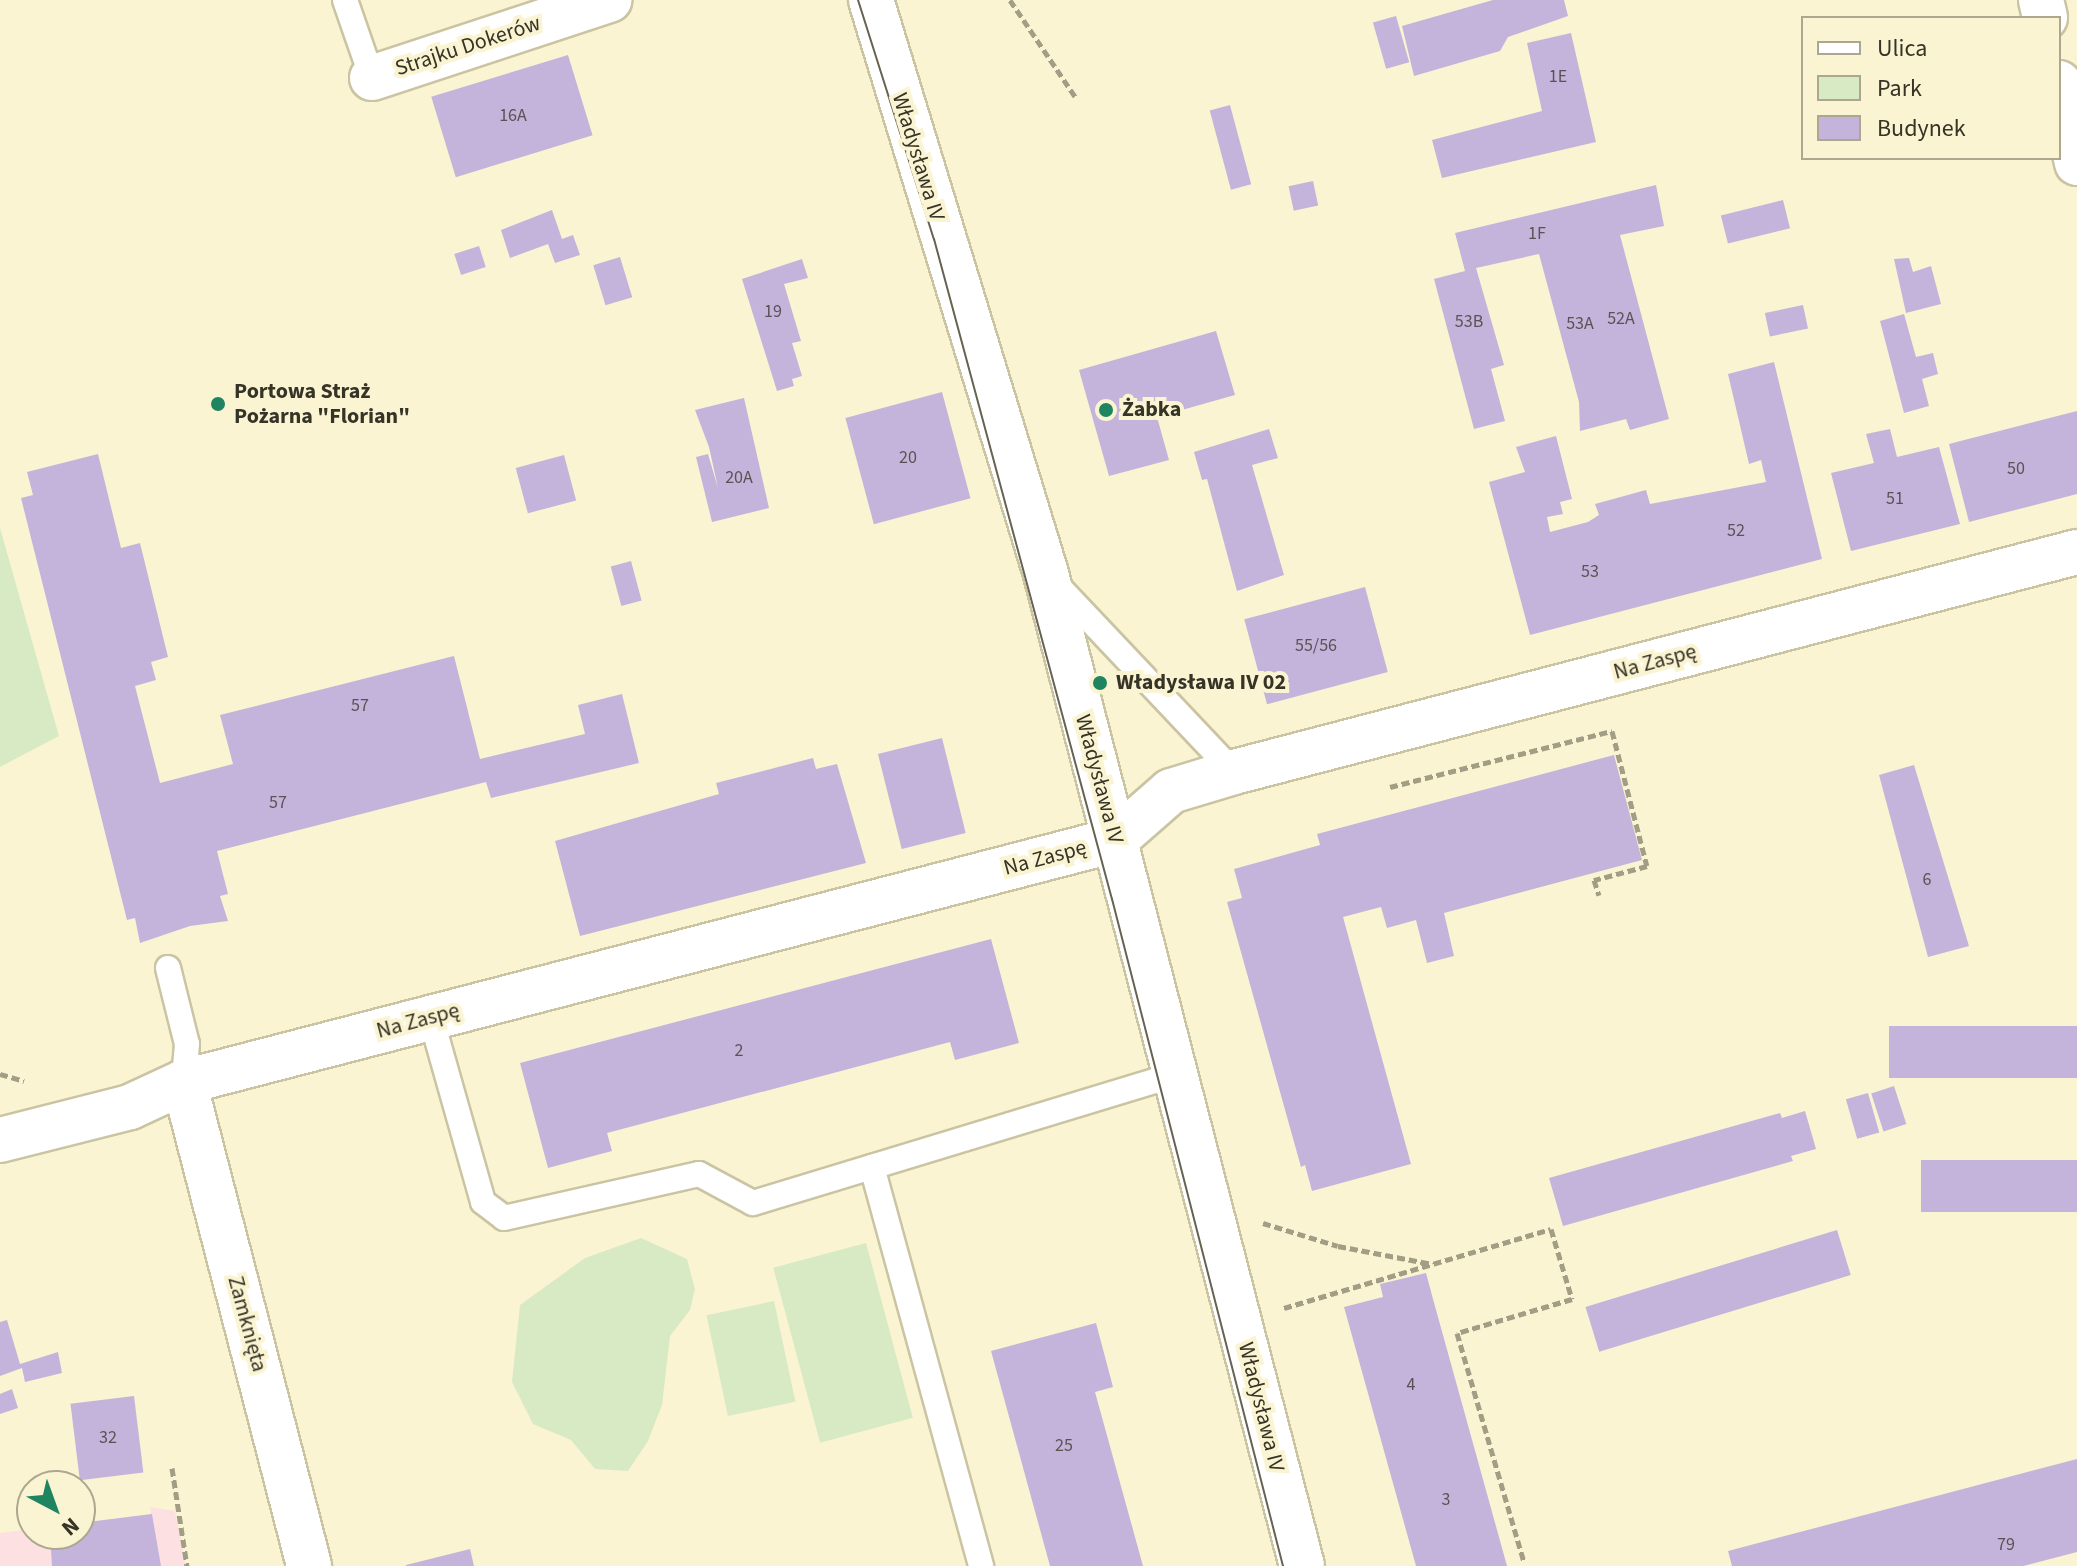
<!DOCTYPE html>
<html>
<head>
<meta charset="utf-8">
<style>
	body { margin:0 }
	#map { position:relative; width:2077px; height:1566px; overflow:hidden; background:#faf4d2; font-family:"Source Sans 3",sans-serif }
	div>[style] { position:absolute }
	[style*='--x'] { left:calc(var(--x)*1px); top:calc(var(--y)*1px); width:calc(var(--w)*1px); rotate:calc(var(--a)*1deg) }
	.industrial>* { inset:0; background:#fde1e2 }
	.green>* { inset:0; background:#d8eac4; transform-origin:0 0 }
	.building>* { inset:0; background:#c4b4db; transform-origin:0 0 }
	.path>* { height:5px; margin-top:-2.5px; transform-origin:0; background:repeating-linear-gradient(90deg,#a29d85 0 8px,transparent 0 12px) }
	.roads { filter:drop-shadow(2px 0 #cac4a3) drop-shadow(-2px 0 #cac4a3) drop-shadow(0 2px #cac4a3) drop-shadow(0 -2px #cac4a3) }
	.service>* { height:24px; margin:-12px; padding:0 12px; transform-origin:12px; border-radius:12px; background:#fff }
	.minor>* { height:44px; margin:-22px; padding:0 22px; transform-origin:22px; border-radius:22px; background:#fff }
	.tertiary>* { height:44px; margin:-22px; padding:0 22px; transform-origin:22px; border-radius:22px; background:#fff }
	.tram>* { height:2px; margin:-1px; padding:0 1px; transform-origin:1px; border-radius:1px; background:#676352 }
	.dots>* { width:22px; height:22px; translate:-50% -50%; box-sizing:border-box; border:4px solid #faf4d2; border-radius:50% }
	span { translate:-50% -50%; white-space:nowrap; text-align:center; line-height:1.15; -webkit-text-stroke:8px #faf4d2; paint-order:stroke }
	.number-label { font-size:18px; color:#5a5354 }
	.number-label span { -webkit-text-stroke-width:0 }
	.street-label { font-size:22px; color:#363327 }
	.poi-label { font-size:22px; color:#363327; font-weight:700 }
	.left { translate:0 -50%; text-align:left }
	.legend { position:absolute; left:1801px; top:16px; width:260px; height:144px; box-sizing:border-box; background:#faf4d2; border:2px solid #aca78e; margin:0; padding:10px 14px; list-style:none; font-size:24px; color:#363327 }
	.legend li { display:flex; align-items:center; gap:16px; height:40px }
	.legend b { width:40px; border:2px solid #aca78e }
	.north { position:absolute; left:16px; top:1470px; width:80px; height:80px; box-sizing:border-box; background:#faf4d2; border:2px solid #aca78e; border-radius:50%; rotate:139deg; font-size:22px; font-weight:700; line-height:32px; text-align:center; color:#363327 }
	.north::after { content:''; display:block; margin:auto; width:28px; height:36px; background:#1f8560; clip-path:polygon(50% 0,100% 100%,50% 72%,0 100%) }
</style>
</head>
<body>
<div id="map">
	<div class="industrial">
		<div style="clip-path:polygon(150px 1507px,175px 1511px,186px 1566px,0 1566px,0 1533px,32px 1529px,32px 1534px,80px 1534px,80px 1523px,151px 1514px)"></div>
	</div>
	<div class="green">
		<div style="clip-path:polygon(0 528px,59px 736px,0 767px)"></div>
		<div style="clip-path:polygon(641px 1238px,687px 1259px,695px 1289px,690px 1310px,670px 1336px,662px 1405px,648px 1441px,628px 1471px,595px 1469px,571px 1440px,533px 1424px,512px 1382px,520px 1305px,585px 1258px)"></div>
		<div style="left:866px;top:1243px;width:181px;height:96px;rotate:75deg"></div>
		<div style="left:774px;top:1301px;width:103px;height:69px;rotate:78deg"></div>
	</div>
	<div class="building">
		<div style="clip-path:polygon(1493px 0,1564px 0,1568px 16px,1508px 37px,1500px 51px,1414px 76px,1402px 26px)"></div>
		<div style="left:1396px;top:16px;width:48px;height:24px;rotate:74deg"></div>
		<div style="clip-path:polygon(1571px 33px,1596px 142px,1442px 178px,1432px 140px,1542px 111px,1527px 43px)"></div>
		<div style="left:568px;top:55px;width:84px;height:143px;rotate:73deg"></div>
		<div style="left:1230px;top:105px;width:82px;height:21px;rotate:75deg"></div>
		<div style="left:1313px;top:181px;width:25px;height:25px;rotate:78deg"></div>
		<div style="clip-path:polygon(1656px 185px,1664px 226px,1620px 235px,1669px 419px,1630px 430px,1626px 419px,1580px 431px,1579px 402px,1539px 254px,1476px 268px,1504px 365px,1491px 369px,1505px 421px,1474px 429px,1434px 279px,1465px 271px,1455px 233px)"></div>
		<div style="left:1783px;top:200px;width:29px;height:64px;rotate:76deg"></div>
		<div style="clip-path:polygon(552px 210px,562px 239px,573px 235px,580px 255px,555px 263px,548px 244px,510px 258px,501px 230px)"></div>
		<div style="left:479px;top:246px;width:22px;height:26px;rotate:72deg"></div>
		<div style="left:620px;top:257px;width:42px;height:28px;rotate:73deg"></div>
		<div style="clip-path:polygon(1909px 258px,1913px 272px,1931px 266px,1941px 304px,1906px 313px,1894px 259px)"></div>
		<div style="clip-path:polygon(802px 259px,808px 278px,784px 284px,801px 341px,792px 343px,802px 376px,792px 379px,794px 386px,777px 391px,742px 279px)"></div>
		<div style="left:1803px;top:305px;width:24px;height:39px;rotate:78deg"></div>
		<div style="clip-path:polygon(1904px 314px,1916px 357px,1933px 353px,1938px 374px,1922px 379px,1929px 406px,1904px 413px,1880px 321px)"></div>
		<div style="clip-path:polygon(1216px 331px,1235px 395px,1157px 417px,1169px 460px,1109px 476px,1079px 370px)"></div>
		<div style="clip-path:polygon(1774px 362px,1822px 559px,1530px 635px,1489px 482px,1525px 472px,1516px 447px,1556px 436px,1572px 499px,1560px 502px,1563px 514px,1547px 517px,1550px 532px,1588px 522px,1599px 515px,1595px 504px,1646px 490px,1650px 504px,1766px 482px,1761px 460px,1749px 464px,1728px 374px)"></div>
		<div style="left:942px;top:392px;width:110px;height:100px;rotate:75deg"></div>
		<div style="clip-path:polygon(744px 398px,769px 508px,712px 522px,696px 457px,708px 454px,718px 488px,709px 447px,695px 410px)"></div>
		<div style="clip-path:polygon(2077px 411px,2077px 494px,1969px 522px,1949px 444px)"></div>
		<div style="clip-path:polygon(1269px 429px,1278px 458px,1252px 465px,1284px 575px,1237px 591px,1207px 479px,1202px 480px,1194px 452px)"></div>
		<div style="clip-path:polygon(1890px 429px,1897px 457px,1939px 447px,1960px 524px,1851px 551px,1831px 473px,1874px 463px,1866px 434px)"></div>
		<div style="clip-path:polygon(98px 454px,121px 548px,140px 543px,168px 657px,151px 662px,156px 680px,135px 686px,160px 783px,233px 764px,220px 715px,454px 656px,480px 759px,585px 734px,578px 705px,622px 694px,639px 763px,491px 798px,486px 782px,217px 851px,228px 894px,220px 896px,228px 921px,190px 926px,140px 943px,135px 918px,127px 920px,21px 498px,33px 495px,27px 472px)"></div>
		<div style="left:564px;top:455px;width:47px;height:50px;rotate:75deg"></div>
		<div style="left:631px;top:561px;width:41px;height:21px;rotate:75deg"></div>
		<div style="left:1365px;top:587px;width:88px;height:125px;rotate:75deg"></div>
		<div style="left:942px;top:738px;width:98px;height:66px;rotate:76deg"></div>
		<div style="clip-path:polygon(1614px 755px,1642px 860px,1444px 913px,1454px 956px,1427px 963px,1416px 920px,1387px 928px,1381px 907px,1343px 917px,1411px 1164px,1312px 1191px,1305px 1165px,1301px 1167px,1227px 902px,1242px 898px,1234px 869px,1320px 845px,1317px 834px)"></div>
		<div style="clip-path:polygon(813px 758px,816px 769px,837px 764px,866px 863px,580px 936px,555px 841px,719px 794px,716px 783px)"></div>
		<div style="clip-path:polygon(1914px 765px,1969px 946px,1928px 957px,1879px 775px)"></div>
		<div style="clip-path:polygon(991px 939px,1019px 1043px,955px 1060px,950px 1042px,607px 1133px,612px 1151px,548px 1168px,520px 1063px)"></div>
		<div style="left:2077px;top:1026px;width:52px;height:188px;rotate:90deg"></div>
		<div style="left:1894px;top:1086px;width:40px;height:24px;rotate:72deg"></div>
		<div style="left:1868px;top:1093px;width:41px;height:23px;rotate:74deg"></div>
		<div style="clip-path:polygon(1805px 1111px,1816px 1149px,1791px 1156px,1793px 1161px,1563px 1226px,1549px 1178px,1780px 1113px,1782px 1118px)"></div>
		<div style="left:2077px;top:1160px;width:52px;height:156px;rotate:90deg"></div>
		<div style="left:1837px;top:1230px;width:47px;height:263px;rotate:73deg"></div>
		<div style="clip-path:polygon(1426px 1273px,1433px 1299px,1507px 1566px,1416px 1566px,1344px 1307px,1383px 1297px,1380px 1284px)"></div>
		<div style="clip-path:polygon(7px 1320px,20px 1364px,58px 1352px,62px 1373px,25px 1382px,22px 1368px,0 1376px,0 1322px)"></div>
		<div style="clip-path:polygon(1096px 1323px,1113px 1387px,1095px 1392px,1143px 1566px,1050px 1566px,991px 1351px)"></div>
		<div style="clip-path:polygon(12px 1389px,18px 1408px,0 1414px,0 1394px)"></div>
		<div style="left:134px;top:1396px;width:77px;height:64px;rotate:83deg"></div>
		<div style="clip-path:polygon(2077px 1459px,2077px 1552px,2023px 1566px,1732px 1566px,1728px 1551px)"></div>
		<div style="clip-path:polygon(152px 1514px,161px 1566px,52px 1566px,50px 1534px,80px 1534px,80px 1523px)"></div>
		<div style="clip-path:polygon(470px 1549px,474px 1566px,406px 1566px,406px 1565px)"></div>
	</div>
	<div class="path">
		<div style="--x:1010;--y:0;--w:118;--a:56"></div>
		<div style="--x:1390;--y:787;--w:229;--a:-14.2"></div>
		<div style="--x:1612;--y:731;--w:139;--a:75.5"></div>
		<div style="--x:1647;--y:866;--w:55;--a:165.2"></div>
		<div style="--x:1594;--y:880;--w:16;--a:72"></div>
		<div style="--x:0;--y:1074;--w:25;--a:16"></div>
		<div style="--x:1263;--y:1223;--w:78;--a:17"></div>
		<div style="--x:1338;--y:1246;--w:96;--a:10.8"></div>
		<div style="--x:1284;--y:1308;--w:278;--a:-16.5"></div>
		<div style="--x:1551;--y:1229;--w:73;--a:73.3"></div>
		<div style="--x:1572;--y:1299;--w:120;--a:163.5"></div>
		<div style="--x:1457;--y:1333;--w:239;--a:73.7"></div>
		<div style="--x:172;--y:1468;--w:99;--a:81.3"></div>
	</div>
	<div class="roads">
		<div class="service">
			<div style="--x:345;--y:0;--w:83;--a:70.9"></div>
			<div style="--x:1056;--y:584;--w:259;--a:46.6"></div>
			<div style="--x:168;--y:968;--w:78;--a:76"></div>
			<div style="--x:187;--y:1044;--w:38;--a:95"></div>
			<div style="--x:431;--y:1018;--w:191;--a:74.2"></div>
			<div style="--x:483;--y:1202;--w:26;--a:37"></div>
			<div style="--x:504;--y:1218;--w:200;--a:-12.7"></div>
			<div style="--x:699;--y:1174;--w:61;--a:28.2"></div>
			<div style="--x:753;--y:1203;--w:441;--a:-16.9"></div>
			<div style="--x:872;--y:1167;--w:414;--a:74.7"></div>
		</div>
		<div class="minor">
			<div style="--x:2041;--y:0;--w:18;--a:77"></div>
			<div style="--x:372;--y:78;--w:250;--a:-18.2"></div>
			<div style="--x:2059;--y:83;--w:82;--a:77.3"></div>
			<div style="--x:184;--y:1082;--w:500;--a:75.5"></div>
			<div style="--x:0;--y:1140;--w:134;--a:-14.2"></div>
			<div style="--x:130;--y:1107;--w:60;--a:-24.8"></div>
			<div style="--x:184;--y:1082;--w:962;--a:-14.57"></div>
			<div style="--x:1115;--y:840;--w:74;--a:-41.2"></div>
			<div style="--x:1171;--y:791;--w:66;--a:-16.8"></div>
			<div style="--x:1234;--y:772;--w:871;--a:-14.63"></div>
		</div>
		<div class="tertiary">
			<div style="--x:871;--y:0;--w:600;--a:73.04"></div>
			<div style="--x:1046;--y:574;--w:1024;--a:75.53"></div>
		</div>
	</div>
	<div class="tram">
		<div style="--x:858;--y:0;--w:251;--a:72.4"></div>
		<div style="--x:934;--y:239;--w:684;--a:74.91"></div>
		<div style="--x:1112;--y:899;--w:689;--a:75.62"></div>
	</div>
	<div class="dots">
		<div style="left:218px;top:404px;background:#1f8560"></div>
		<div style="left:1106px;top:410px;background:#1f8560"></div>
		<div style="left:1100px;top:683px;background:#1f8560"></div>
	</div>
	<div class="number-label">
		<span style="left:1558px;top:77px">1E</span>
		<span style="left:513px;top:116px">16A</span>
		<span style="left:1537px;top:234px">1F</span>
		<span style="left:773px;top:312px">19</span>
		<span style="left:1621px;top:319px">52A</span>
		<span style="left:1469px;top:322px">53B</span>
		<span style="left:1580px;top:324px">53A</span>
		<span style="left:908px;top:458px">20</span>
		<span style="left:2016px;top:469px">50</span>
		<span style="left:739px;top:478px">20A</span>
		<span style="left:1895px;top:499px">51</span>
		<span style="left:1736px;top:531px">52</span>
		<span style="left:1590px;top:572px">53</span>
		<span style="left:1316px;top:646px">55/56</span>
		<span style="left:360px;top:706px">57</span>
		<span style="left:278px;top:803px">57</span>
		<span style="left:1927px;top:880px">6</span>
		<span style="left:739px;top:1051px">2</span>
		<span style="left:1411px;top:1385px">4</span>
		<span style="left:108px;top:1438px">32</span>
		<span style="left:1064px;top:1446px">25</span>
		<span style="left:1446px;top:1500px">3</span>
		<span style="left:2006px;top:1545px">79</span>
	</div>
	<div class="street-label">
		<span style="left:468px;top:46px;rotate:-18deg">Strajku Dokerów</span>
		<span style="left:918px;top:157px;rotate:73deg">Władysława IV</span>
		<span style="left:1655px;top:662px;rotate:-15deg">Na Zaspę</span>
		<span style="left:1099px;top:779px;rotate:75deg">Władysława IV</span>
		<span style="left:1045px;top:858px;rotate:-15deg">Na Zaspę</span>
		<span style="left:418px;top:1021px;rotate:-15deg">Na Zaspę</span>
		<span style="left:247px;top:1324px;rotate:75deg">Zamknięta</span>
		<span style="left:1261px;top:1407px;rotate:76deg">Władysława IV</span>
	</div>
	<div class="poi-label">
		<span class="left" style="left:234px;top:404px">Portowa Straż<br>Pożarna "Florian"</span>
		<span class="left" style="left:1122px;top:410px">Żabka</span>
		<span class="left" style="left:1116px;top:683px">Władysława IV 02</span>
	</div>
	<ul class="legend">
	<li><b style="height:10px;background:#fff"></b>Ulica</li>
	<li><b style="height:22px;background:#d8eac4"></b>Park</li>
	<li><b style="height:22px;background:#c4b4db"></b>Budynek</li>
	</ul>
	<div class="north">N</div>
</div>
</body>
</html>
